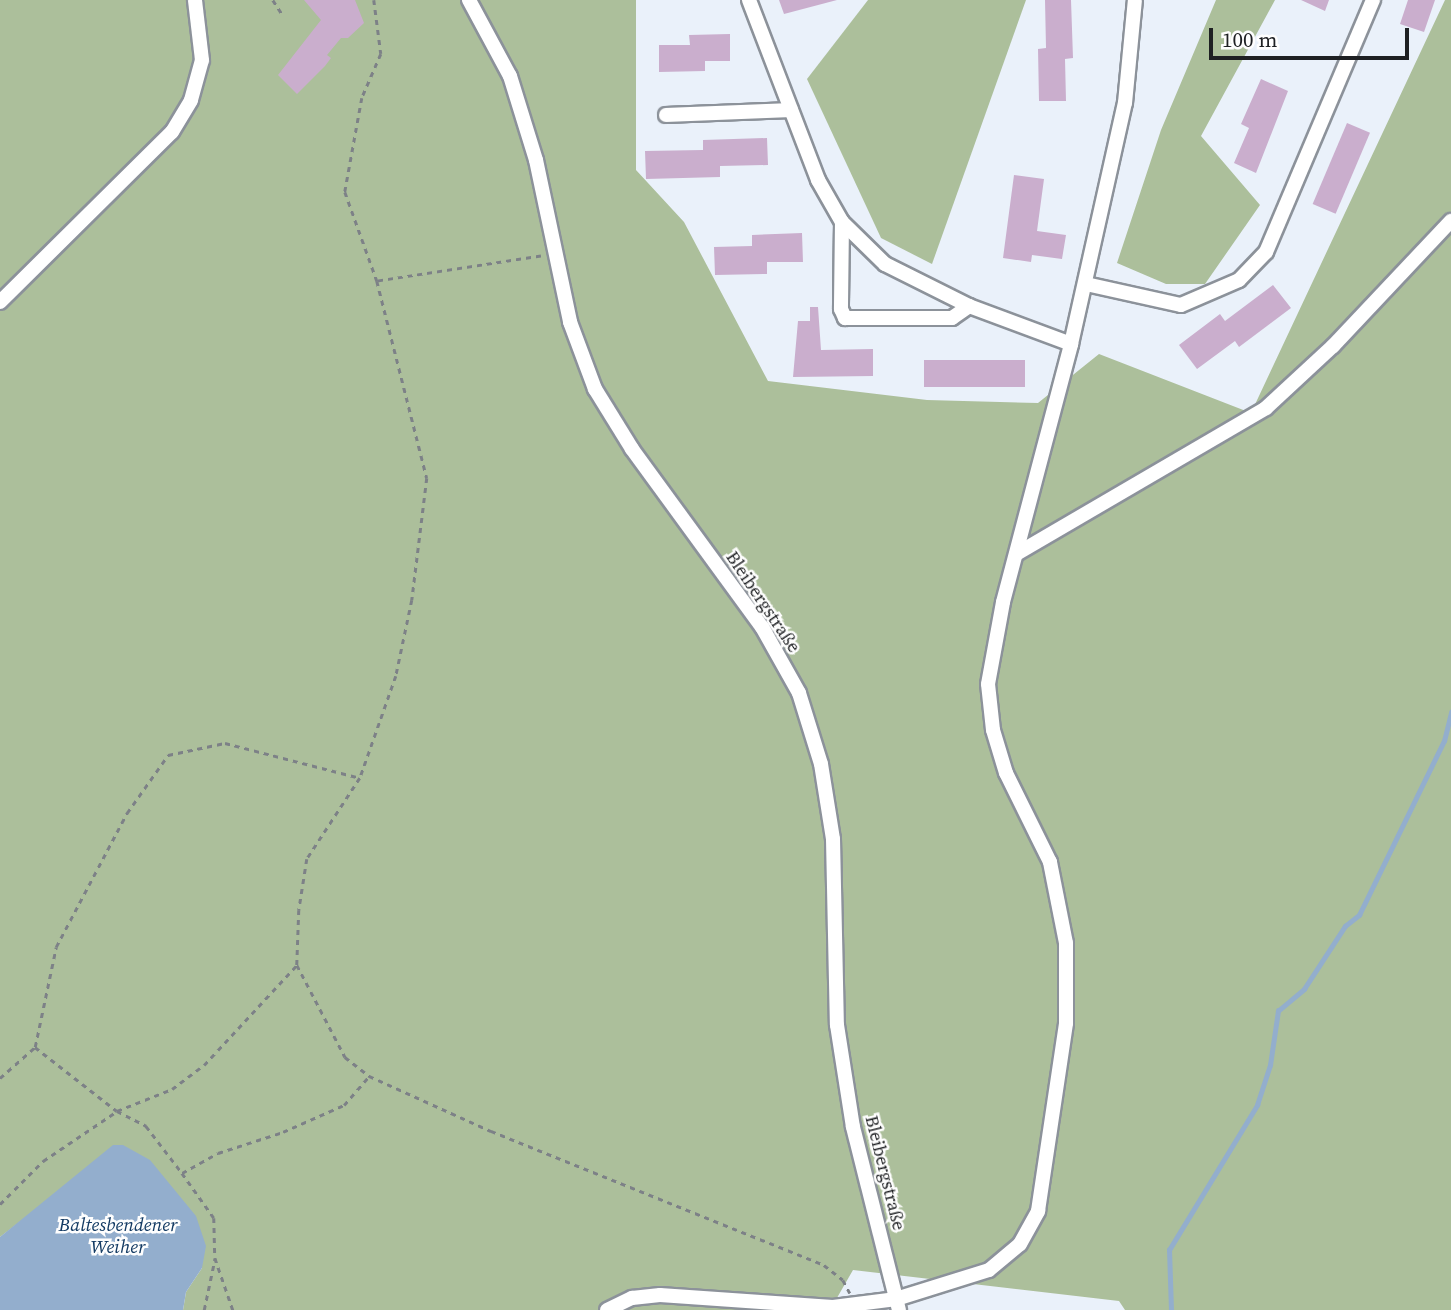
<!DOCTYPE html>
<html>
<head>
<meta charset="utf-8">
<style>
	body { margin:0 }
	#map { position:relative; width:1451px; height:1310px; overflow:hidden; background:#eaf1fa; font-family:"Source Serif 4",serif }
	div>[style] { position:absolute }
	[style*='--x'] { left:calc(var(--x)*1px); top:calc(var(--y)*1px); width:calc(var(--w)*1px); rotate:calc(var(--a)*1deg) }
	.forest>* { inset:0; background:#acbf9b }
	.water>* { inset:0; background:#93aecd }
	.stream>* { height:4.5px; margin:-2.25px; padding:0 2.25px; transform-origin:2.25px; border-radius:2.25px; background:#93aecd }
	.building>* { inset:0; background:#caaecd; transform-origin:0 0 }
	.path>* { height:2.5px; margin-top:-1.25px; transform-origin:0; background:repeating-linear-gradient(90deg,#7d8187 0 5px,transparent 0 10px) }
	.roads { filter:drop-shadow(2px 0 #8c929a) drop-shadow(-2px 0 #8c929a) drop-shadow(0 2px #8c929a) drop-shadow(0 -2px #8c929a) }
	.minor>* { height:14px; margin:-7px; padding:0 7px; transform-origin:7px; border-radius:7px; background:#fff }
	span { translate:-50% -50%; white-space:nowrap; text-align:center; line-height:1.15; -webkit-text-stroke:5px #fefefe; paint-order:stroke }
	.street-label { font-size:18px; color:#1e2023 }
	.water-label { font-size:19px; color:#133a63; font-style:italic }
	.scale { position:absolute; left:1209px; top:28px; width:200px; height:32px; box-sizing:border-box; border:4px solid #1e2023; border-top:0; padding-left:9px; font-size:21px; line-height:24px; white-space:nowrap; color:#1e2023; -webkit-text-stroke:5px #fefefe; paint-order:stroke }
</style>
</head>
<body>
<div id="map">
	<div class="forest">
		<div style="clip-path:polygon(0 0,636px 0,636px 170px,684px 222px,768px 381px,927px 400px,1038px 403px,1099px 354px,1251px 413px,1445px 0,1451px 0,1451px 1310px,1125px 1310px,1119px 1301px,853px 1270px,830px 1310px,183px 1310px,186px 1292px,202px 1268px,35px 1210px,0 1237px)"></div>
		<div style="clip-path:polygon(868px 0,1026px 0,932px 264px,881px 238px,807px 79px)"></div>
		<div style="clip-path:polygon(1216px 0,1275px 0,1201px 136px,1260px 205px,1205px 284px,1166px 284px,1117px 263px,1161px 130px)"></div>
	</div>
	<div class="water">
		<div style="clip-path:polygon(113px 1145px,123px 1145px,150px 1160px,196px 1216px,206px 1246px,202px 1268px,186px 1292px,183px 1310px,0 1310px,0 1237px)"></div>
	</div>
	<div class="stream">
		<div style="--x:1171;--y:1310;--w:60;--a:-91.9"></div>
		<div style="--x:1169;--y:1250;--w:170;--a:-58.7"></div>
		<div style="--x:1257;--y:1105;--w:42;--a:-72"></div>
		<div style="--x:1270;--y:1065;--w:55;--a:-81.6"></div>
		<div style="--x:1278;--y:1011;--w:34;--a:-40"></div>
		<div style="--x:1304;--y:989;--w:75;--a:-56.9"></div>
		<div style="--x:1345;--y:926;--w:18;--a:-38"></div>
		<div style="--x:1359;--y:915;--w:194;--a:-64"></div>
		<div style="--x:1444;--y:741;--w:30;--a:-76"></div>
	</div>
	<div class="building">
		<div style="clip-path:polygon(304px 0,355px 0,364px 23px,348px 38px,341px 38px,327px 55px,331px 58px,325px 66px,297px 94px,278px 75px,321px 20px)"></div>
		<div style="clip-path:polygon(779px 0,837px 0,784px 14px)"></div>
		<div style="clip-path:polygon(1045px 0,1071px 0,1073px 58px,1065px 59px,1066px 101px,1039px 101px,1038px 49px,1046px 48px)"></div>
		<div style="clip-path:polygon(1301px 0,1329px 0,1325px 11px)"></div>
		<div style="clip-path:polygon(1408px 0,1435px 0,1424px 32px,1400px 24px)"></div>
		<div style="clip-path:polygon(730px 34px,730px 61px,705px 61px,705px 71px,659px 72px,659px 45px,690px 45px,689px 35px)"></div>
		<div style="clip-path:polygon(1261px 79px,1288px 91px,1256px 173px,1234px 163px,1249px 128px,1241px 124px)"></div>
		<div style="left:1347px;top:123px;width:25px;height:88px;rotate:23deg"></div>
		<div style="clip-path:polygon(767px 138px,768px 165px,720px 166px,720px 177px,646px 179px,645px 151px,703px 150px,703px 140px)"></div>
		<div style="clip-path:polygon(1014px 175px,1044px 179px,1037px 231px,1066px 235px,1062px 259px,1032px 255px,1031px 262px,1003px 258px)"></div>
		<div style="clip-path:polygon(802px 233px,803px 262px,767px 262px,767px 274px,715px 275px,714px 247px,752px 246px,752px 235px)"></div>
		<div style="clip-path:polygon(1273px 285px,1291px 308px,1239px 347px,1235px 341px,1197px 369px,1179px 345px,1220px 314px,1225px 321px)"></div>
		<div style="clip-path:polygon(810px 307px,818px 307px,821px 350px,873px 349px,873px 376px,793px 377px,798px 321px,810px 321px)"></div>
		<div style="left:1025px;top:360px;width:27px;height:101px;rotate:90deg"></div>
	</div>
	<div class="path">
		<div style="--x:273;--y:0;--w:17;--a:57"></div>
		<div style="--x:374;--y:0;--w:54;--a:82.6"></div>
		<div style="--x:381;--y:54;--w:48;--a:113.4"></div>
		<div style="--x:362;--y:98;--w:96;--a:100.3"></div>
		<div style="--x:345;--y:192;--w:95;--a:70.2"></div>
		<div style="--x:541;--y:256;--w:166;--a:171.3"></div>
		<div style="--x:377;--y:281;--w:203;--a:75.8"></div>
		<div style="--x:427;--y:478;--w:123;--a:97"></div>
		<div style="--x:412;--y:600;--w:78;--a:101.9"></div>
		<div style="--x:396;--y:676;--w:108;--a:109.4"></div>
		<div style="--x:360;--y:778;--w:97;--a:123.2"></div>
		<div style="--x:307;--y:859;--w:52;--a:98.9"></div>
		<div style="--x:299;--y:910;--w:55;--a:92.1"></div>
		<div style="--x:297;--y:965;--w:104;--a:62.4"></div>
		<div style="--x:345;--y:1057;--w:31;--a:38"></div>
		<div style="--x:369;--y:1076;--w:134;--a:24.3"></div>
		<div style="--x:491;--y:1131;--w:359;--a:21.9"></div>
		<div style="--x:824;--y:1265;--w:24;--a:38"></div>
		<div style="--x:843;--y:1280;--w:15;--a:62"></div>
		<div style="--x:35;--y:1047;--w:104;--a:38"></div>
		<div style="--x:117;--y:1111;--w:33;--a:27"></div>
		<div style="--x:146;--y:1126;--w:59;--a:52.5"></div>
		<div style="--x:182;--y:1173;--w:55;--a:54.6"></div>
		<div style="--x:214;--y:1218;--w:40;--a:88.6"></div>
		<div style="--x:215;--y:1258;--w:55;--a:70.9"></div>
		<div style="--x:0;--y:1078;--w:47;--a:-41.5"></div>
		<div style="--x:35;--y:1047;--w:102;--a:-78.1"></div>
		<div style="--x:56;--y:947;--w:152;--a:-62.1"></div>
		<div style="--x:127;--y:813;--w:71;--a:-54.7"></div>
		<div style="--x:168;--y:755;--w:58;--a:-11.9"></div>
		<div style="--x:225;--y:743;--w:139;--a:14.5"></div>
		<div style="--x:182;--y:1173;--w:41;--a:-29.1"></div>
		<div style="--x:218;--y:1153;--w:68;--a:-17.9"></div>
		<div style="--x:283;--y:1132;--w:67;--a:-23.9"></div>
		<div style="--x:344;--y:1105;--w:37;--a:-49"></div>
		<div style="--x:0;--y:1204;--w:61;--a:-45"></div>
		<div style="--x:43;--y:1161;--w:89;--a:-34"></div>
		<div style="--x:117;--y:1111;--w:59;--a:-21.8"></div>
		<div style="--x:172;--y:1089;--w:40;--a:-37"></div>
		<div style="--x:204;--y:1065;--w:137;--a:-47.1"></div>
		<div style="--x:204;--y:1310;--w:53;--a:-78.1"></div>
	</div>
	<div class="roads">
		<div class="minor">
			<div style="--x:469;--y:0;--w:86;--a:61.7"></div>
			<div style="--x:510;--y:76;--w:88;--a:72.8"></div>
			<div style="--x:536;--y:160;--w:166;--a:78.1"></div>
			<div style="--x:570;--y:322;--w:72;--a:69.5"></div>
			<div style="--x:595;--y:389;--w:70;--a:58.3"></div>
			<div style="--x:632;--y:449;--w:220;--a:53.9"></div>
			<div style="--x:762;--y:627;--w:76;--a:60.7"></div>
			<div style="--x:799;--y:693;--w:74;--a:72.8"></div>
			<div style="--x:821;--y:764;--w:76;--a:80.9"></div>
			<div style="--x:833;--y:839;--w:186;--a:88.8"></div>
			<div style="--x:837;--y:1025;--w:103;--a:81.1"></div>
			<div style="--x:853;--y:1127;--w:189;--a:75.9"></div>
			<div style="--x:749;--y:0;--w:193;--a:69"></div>
			<div style="--x:818;--y:180;--w:48;--a:60.3"></div>
			<div style="--x:842;--y:222;--w:60;--a:44.3"></div>
			<div style="--x:885;--y:264;--w:94;--a:26.6"></div>
			<div style="--x:969;--y:306;--w:109;--a:20.4"></div>
			<div style="--x:1071;--y:344;--w:247;--a:-77.4"></div>
			<div style="--x:1125;--y:103;--w:103;--a:-84.5"></div>
			<div style="--x:666;--y:115;--w:125;--a:-2.3"></div>
			<div style="--x:842;--y:222;--w:87;--a:90.7"></div>
			<div style="--x:841;--y:309;--w:10;--a:66"></div>
			<div style="--x:845;--y:318;--w:107;--a:0"></div>
			<div style="--x:952;--y:318;--w:21;--a:-35"></div>
			<div style="--x:1086;--y:284;--w:97;--a:12.5"></div>
			<div style="--x:1181;--y:305;--w:63;--a:-23.3"></div>
			<div style="--x:1239;--y:280;--w:39;--a:-46"></div>
			<div style="--x:1266;--y:252;--w:274;--a:-67"></div>
			<div style="--x:0;--y:302;--w:242;--a:-44.7"></div>
			<div style="--x:172;--y:132;--w:37;--a:-59"></div>
			<div style="--x:191;--y:100;--w:41;--a:-74.6"></div>
			<div style="--x:202;--y:60;--w:60;--a:-96.7"></div>
			<div style="--x:1018;--y:553;--w:287;--a:-30.3"></div>
			<div style="--x:1266;--y:408;--w:91;--a:-42.8"></div>
			<div style="--x:1333;--y:346;--w:172;--a:-46.7"></div>
			<div style="--x:607;--y:1310;--w:28;--a:-26"></div>
			<div style="--x:632;--y:1298;--w:28;--a:-6"></div>
			<div style="--x:660;--y:1295;--w:173;--a:4"></div>
			<div style="--x:833;--y:1307;--w:64;--a:-7.2"></div>
			<div style="--x:896;--y:1299;--w:97;--a:-17.3"></div>
			<div style="--x:989;--y:1270;--w:40;--a:-40"></div>
			<div style="--x:1020;--y:1244;--w:38;--a:-61"></div>
			<div style="--x:1038;--y:1211;--w:190;--a:-81.5"></div>
			<div style="--x:1066;--y:1023;--w:80;--a:-90"></div>
			<div style="--x:1066;--y:943;--w:83;--a:-101.2"></div>
			<div style="--x:1050;--y:862;--w:99;--a:-116.3"></div>
			<div style="--x:1006;--y:773;--w:45;--a:-106.8"></div>
			<div style="--x:993;--y:730;--w:46;--a:-96.2"></div>
			<div style="--x:988;--y:684;--w:83;--a:-79.6"></div>
			<div style="--x:1003;--y:602;--w:267;--a:-75.2"></div>
		</div>
	</div>
	<div class="street-label">
		<span style="left:763px;top:602px;rotate:56deg">Bleibergstraße</span>
		<span style="left:885px;top:1173px;rotate:76deg">Bleibergstraße</span>
	</div>
	<div class="water-label">
		<span style="left:118px;top:1236px">Baltesbendener<br>Weiher</span>
	</div>
	<div class="scale">100 m</div>
</div>
</body>
</html>
